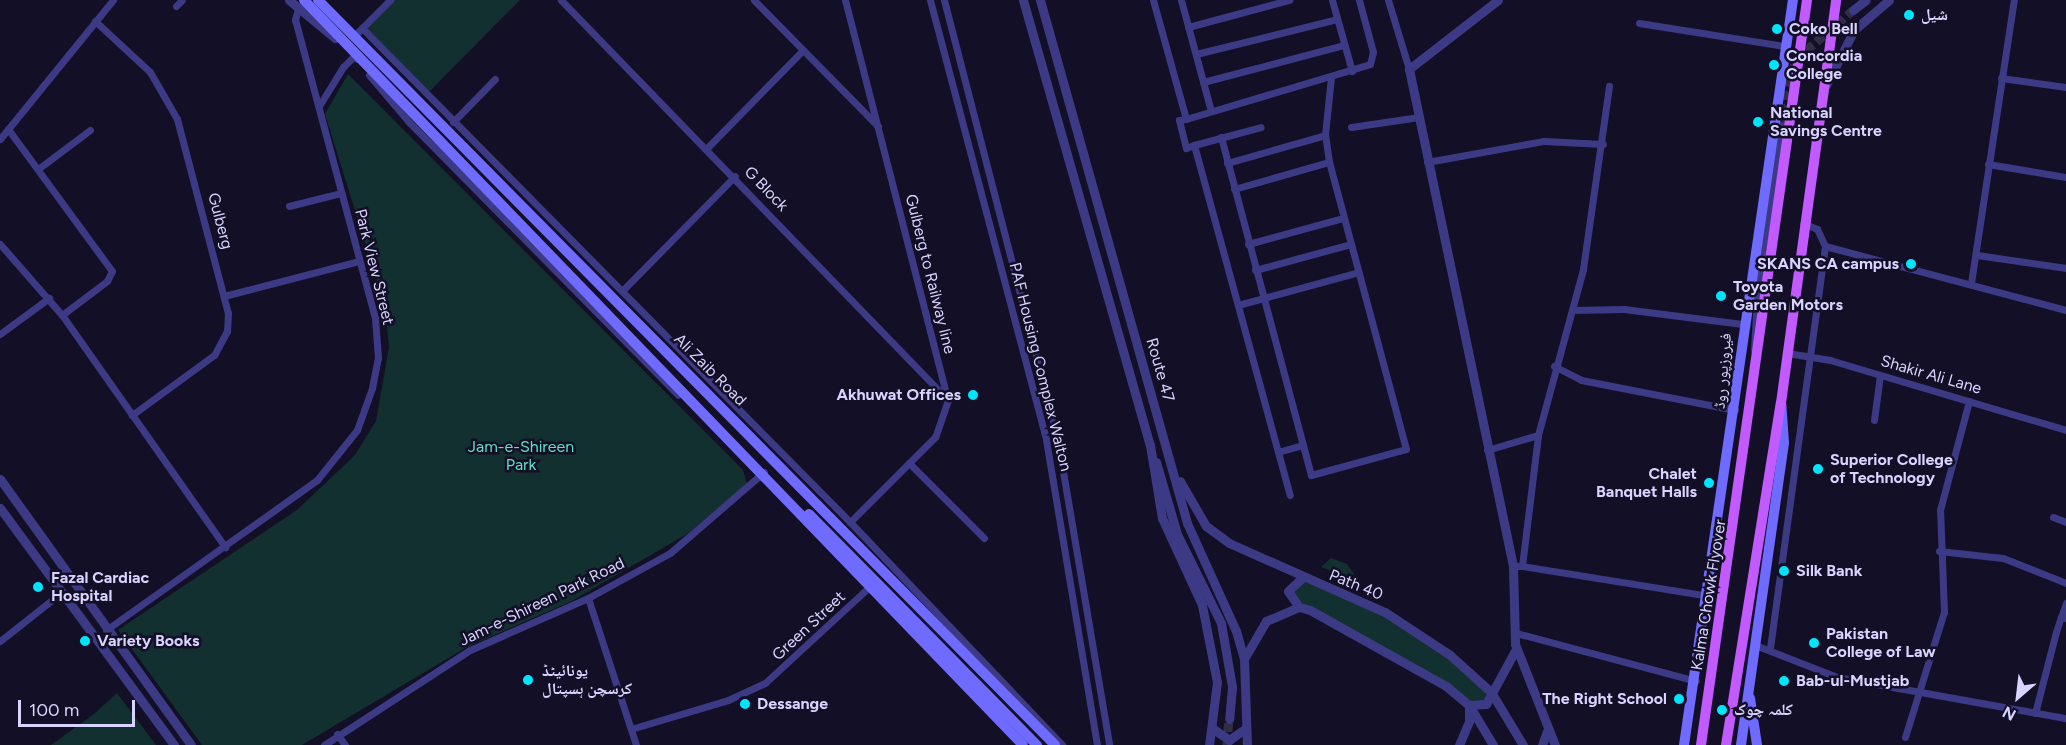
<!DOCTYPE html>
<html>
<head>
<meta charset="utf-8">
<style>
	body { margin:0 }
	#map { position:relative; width:2066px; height:745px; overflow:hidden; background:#130f26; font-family:Figtree,"Noto Naskh Arabic",sans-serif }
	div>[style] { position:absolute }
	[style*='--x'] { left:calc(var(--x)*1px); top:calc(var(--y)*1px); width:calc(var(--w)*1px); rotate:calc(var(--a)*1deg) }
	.green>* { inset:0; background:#12302f }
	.tertiary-tunnel>* { height:9px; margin-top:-4.5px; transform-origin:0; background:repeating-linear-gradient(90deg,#312d47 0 9px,transparent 0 13.5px) }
	.minor>* { height:7px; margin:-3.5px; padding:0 3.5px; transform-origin:3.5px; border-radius:3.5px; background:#3d3a85 }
	.tertiary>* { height:9px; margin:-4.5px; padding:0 4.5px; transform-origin:4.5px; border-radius:4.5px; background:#3d3a85 }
	.secondary>* { height:10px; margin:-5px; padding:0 5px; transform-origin:5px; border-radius:5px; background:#6f6bff }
	.primary>* { height:10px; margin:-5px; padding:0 5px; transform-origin:5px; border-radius:5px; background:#c25bff }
	.dots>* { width:16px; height:16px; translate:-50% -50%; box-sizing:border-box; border:3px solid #130f26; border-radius:50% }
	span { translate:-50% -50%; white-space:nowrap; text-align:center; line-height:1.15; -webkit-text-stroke:5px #130f26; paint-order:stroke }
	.poi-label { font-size:16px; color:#d9d4ff; font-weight:700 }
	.left { translate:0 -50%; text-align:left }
	.right { translate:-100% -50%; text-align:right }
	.street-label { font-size:16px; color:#d9d4ff }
	.park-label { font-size:16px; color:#5fe0c0 }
	.north { position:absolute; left:1988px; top:667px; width:60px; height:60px; -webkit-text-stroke:4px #130f26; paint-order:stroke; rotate:208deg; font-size:16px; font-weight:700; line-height:24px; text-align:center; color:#d9d4ff }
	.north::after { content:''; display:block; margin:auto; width:21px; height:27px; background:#d9d4ff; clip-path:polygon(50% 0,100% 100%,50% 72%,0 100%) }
	.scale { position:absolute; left:18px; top:700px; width:117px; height:27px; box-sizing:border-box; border:3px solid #d9d4ff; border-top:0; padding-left:8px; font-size:18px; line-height:21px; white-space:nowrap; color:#d9d4ff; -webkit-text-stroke:4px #130f26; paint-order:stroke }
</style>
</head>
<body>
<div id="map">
	<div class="green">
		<div style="clip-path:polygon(390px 0,520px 0,427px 94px,362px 28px)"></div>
		<div style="clip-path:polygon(348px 74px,743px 470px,747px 484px,687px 534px,570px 602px,467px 647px,302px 745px,202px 745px,118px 630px,297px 510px,355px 455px,376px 421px,389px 347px,385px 307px,325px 114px)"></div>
		<div style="clip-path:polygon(1331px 558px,1347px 564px,1359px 581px,1321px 567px)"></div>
		<div style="clip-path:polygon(1301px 579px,1406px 624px,1491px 692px,1477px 707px,1310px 610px,1288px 591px)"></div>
		<div style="clip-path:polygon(117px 693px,156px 745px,51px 745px,94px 714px)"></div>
	</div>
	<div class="tertiary-tunnel">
		<div style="--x:1780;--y:126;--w:69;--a:-76.6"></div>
		<div style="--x:1796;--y:59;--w:75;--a:-40.7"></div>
		<div style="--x:1227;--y:745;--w:26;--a:-86"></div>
	</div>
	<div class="minor">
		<div style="--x:561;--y:0;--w:555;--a:45.95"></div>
		<div style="--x:754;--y:0;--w:177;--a:45.5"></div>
		<div style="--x:845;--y:0;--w:413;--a:75.6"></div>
		<div style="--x:948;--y:400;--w:39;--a:109"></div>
		<div style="--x:935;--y:437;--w:120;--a:135"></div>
		<div style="--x:930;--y:0;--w:455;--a:75.2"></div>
		<div style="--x:1046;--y:440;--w:309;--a:80.5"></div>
		<div style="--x:944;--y:0;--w:450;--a:75.5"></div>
		<div style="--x:1057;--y:436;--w:313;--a:80.4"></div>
		<div style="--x:1153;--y:0;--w:123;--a:74.5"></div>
		<div style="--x:1186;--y:119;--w:7;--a:172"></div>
		<div style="--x:1179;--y:120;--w:29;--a:76"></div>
		<div style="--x:1186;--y:148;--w:9;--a:-21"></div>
		<div style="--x:1194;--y:145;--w:363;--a:74.7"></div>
		<div style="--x:1181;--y:0;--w:115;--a:74.9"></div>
		<div style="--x:1332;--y:0;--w:74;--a:74.3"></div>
		<div style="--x:1388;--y:0;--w:72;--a:73.1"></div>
		<div style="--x:176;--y:6;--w:8;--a:-45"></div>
		<div style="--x:95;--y:21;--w:75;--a:42.8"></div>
		<div style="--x:150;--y:72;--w:54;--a:60.1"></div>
		<div style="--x:177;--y:119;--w:201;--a:75.3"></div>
		<div style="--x:228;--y:313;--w:18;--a:93"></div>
		<div style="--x:227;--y:331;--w:27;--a:118"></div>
		<div style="--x:214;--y:355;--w:102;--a:143.8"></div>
		<div style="--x:1639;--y:23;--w:147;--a:9"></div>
		<div style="--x:1188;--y:27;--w:105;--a:-15"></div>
		<div style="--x:362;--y:28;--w:694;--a:45.35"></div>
		<div style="--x:850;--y:522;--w:308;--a:46.4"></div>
		<div style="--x:354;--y:36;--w:51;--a:-45"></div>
		<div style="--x:1196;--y:54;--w:145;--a:-13.9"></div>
		<div style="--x:369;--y:75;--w:62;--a:49.6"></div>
		<div style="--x:409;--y:122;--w:383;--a:45.4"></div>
		<div style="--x:2001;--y:78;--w:66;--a:7.9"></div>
		<div style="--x:1203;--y:82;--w:146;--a:-14.7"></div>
		<div style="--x:319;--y:106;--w:46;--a:-58.4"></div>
		<div style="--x:343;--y:67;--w:16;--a:-45"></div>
		<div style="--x:354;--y:56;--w:4;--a:45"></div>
		<div style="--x:1186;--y:119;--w:192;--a:-16.6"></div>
		<div style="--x:1370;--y:64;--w:12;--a:-76"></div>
		<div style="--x:1373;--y:52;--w:54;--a:-105.1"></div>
		<div style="--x:453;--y:122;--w:60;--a:-45.7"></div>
		<div style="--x:1351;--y:127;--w:69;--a:-8.4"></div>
		<div style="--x:8;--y:129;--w:176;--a:53.8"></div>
		<div style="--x:112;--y:271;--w:11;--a:117"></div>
		<div style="--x:107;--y:281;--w:56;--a:142.9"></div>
		<div style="--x:1221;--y:137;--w:350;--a:75.1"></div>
		<div style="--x:1311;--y:475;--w:98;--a:-15.3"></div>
		<div style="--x:1406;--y:449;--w:297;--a:-105"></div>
		<div style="--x:1329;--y:162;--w:27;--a:-98"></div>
		<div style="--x:1325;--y:135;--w:58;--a:-84.1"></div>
		<div style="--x:0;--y:139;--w:179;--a:-50.9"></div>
		<div style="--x:1194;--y:145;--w:69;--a:-15"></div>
		<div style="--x:707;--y:148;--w:137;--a:-45.6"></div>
		<div style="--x:1427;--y:162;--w:119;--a:-10.2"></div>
		<div style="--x:1544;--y:141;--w:59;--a:2.9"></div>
		<div style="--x:1227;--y:163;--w:102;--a:-15.9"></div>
		<div style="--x:1988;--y:164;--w:79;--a:9.5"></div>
		<div style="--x:38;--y:169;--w:65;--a:-36.9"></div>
		<div style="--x:1234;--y:189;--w:99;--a:-15.9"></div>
		<div style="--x:289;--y:206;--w:54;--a:-14"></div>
		<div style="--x:0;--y:244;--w:94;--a:48.9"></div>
		<div style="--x:62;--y:315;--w:284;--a:54.9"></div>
		<div style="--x:1248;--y:244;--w:98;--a:-15.3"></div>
		<div style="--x:1825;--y:246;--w:249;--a:14.9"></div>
		<div style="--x:1977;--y:255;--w:90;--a:8.3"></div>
		<div style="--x:1255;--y:270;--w:99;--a:-15.2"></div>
		<div style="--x:1971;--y:283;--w:286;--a:-81.4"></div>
		<div style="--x:622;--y:291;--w:161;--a:-45.5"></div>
		<div style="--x:224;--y:296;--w:139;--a:-14.5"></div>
		<div style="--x:1238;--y:305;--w:125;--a:-15.3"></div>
		<div style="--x:1572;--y:310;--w:52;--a:-1.1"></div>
		<div style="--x:1624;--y:309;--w:119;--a:7.2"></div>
		<div style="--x:0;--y:334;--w:61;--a:-36.3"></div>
		<div style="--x:1787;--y:353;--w:44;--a:9.2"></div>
		<div style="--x:1830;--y:360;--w:246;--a:16.5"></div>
		<div style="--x:1554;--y:366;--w:30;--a:27"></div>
		<div style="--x:1581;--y:380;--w:157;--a:11"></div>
		<div style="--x:1874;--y:420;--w:45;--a:-82.4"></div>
		<div style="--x:1487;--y:450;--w:53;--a:-16.4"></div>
		<div style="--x:1278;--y:452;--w:26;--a:-16"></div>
		<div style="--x:909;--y:463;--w:106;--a:45"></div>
		<div style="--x:2053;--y:517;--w:14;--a:21"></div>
		<div style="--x:1939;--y:551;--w:64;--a:6.2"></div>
		<div style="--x:2003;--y:558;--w:68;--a:21.6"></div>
		<div style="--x:1513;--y:566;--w:9;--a:0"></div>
		<div style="--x:1522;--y:566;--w:132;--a:-83"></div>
		<div style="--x:1538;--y:435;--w:172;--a:-74.8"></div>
		<div style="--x:1583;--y:269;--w:185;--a:-81.9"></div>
		<div style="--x:1522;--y:566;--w:189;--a:9.1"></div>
		<div style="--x:588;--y:598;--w:155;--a:71.9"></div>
		<div style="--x:2061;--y:617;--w:15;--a:-70"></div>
		<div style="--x:106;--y:630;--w:259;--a:-35.4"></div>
		<div style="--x:317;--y:480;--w:64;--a:-51.3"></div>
		<div style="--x:357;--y:430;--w:45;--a:-70.3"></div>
		<div style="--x:372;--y:388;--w:31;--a:-79"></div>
		<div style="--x:378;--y:358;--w:40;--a:-94.3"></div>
		<div style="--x:375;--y:318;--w:309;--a:-105"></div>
		<div style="--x:295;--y:20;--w:11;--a:-75"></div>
		<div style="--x:1516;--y:633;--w:186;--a:14.9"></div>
		<div style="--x:0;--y:641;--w:79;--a:-38.3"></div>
		<div style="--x:1755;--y:645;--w:88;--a:21.3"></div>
		<div style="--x:1837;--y:677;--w:233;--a:10.2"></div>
		<div style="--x:1770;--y:648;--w:406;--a:-82.2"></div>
		<div style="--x:1825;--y:246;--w:19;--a:-115"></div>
		<div style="--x:1817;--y:229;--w:15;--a:-157"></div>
		<div style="--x:2035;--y:713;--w:84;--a:-75.5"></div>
		<div style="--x:2056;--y:632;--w:16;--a:-72"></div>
		<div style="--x:2061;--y:617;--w:5;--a:11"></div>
		<div style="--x:631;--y:729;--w:101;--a:-16.6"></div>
		<div style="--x:728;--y:700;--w:41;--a:-24.7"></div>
		<div style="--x:765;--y:683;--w:142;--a:-42.7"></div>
		<div style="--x:337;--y:734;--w:14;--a:54"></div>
		<div style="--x:1905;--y:737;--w:131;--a:-72.7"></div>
		<div style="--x:1944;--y:612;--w:102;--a:-92.2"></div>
		<div style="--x:1940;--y:510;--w:113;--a:-75.1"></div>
		<div style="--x:324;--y:745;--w:174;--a:-33.1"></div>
		<div style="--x:470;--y:650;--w:129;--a:-23.8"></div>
		<div style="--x:588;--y:598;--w:94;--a:-28.8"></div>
		<div style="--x:670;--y:553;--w:124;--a:-40.8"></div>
	</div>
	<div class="tertiary">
		<div style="--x:289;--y:0;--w:60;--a:39.6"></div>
		<div style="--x:1023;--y:0;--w:463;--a:74.1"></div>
		<div style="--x:1150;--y:445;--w:74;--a:80.7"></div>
		<div style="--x:1162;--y:518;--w:96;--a:65.3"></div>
		<div style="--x:1202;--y:605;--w:78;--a:79"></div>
		<div style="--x:1217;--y:682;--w:64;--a:97.2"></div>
		<div style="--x:1040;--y:0;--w:543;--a:74.3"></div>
		<div style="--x:1187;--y:523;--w:119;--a:65.6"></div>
		<div style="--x:1236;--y:631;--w:29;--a:74"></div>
		<div style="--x:1244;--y:659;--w:86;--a:88"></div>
		<div style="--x:1498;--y:0;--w:113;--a:142.2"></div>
		<div style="--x:1409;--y:69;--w:508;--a:78.18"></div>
		<div style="--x:1513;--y:566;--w:78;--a:88.5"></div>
		<div style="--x:1515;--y:644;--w:109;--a:68.4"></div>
		<div style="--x:1853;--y:10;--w:16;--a:-38"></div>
		<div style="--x:1826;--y:85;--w:62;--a:-63"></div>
		<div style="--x:1854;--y:30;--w:46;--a:-40.6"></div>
		<div style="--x:1755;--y:350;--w:90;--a:-86.8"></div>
		<div style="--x:1760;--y:260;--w:135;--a:-81.5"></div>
		<div style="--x:1156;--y:462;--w:75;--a:73.7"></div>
		<div style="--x:1177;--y:534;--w:99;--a:63.7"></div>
		<div style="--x:1221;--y:623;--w:65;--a:80.2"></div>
		<div style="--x:1232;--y:687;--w:32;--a:95"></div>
		<div style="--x:0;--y:479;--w:327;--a:54.3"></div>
		<div style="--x:1180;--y:481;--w:52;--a:60"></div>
		<div style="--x:1206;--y:526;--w:29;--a:36"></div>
		<div style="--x:1229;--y:543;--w:171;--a:23.9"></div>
		<div style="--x:1385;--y:612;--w:78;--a:33.5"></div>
		<div style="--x:1450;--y:655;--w:55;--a:42.1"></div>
		<div style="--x:1491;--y:692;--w:62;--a:58.9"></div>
		<div style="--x:0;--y:508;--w:294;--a:53.7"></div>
		<div style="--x:1299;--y:607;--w:19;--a:-125"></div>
		<div style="--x:1288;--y:591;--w:18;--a:-43"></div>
		<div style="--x:1244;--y:659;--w:44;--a:-59.9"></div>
		<div style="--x:1266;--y:621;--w:36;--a:-23"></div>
		<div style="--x:1299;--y:607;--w:11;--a:15"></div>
		<div style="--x:1310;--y:610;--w:156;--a:29.2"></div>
		<div style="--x:1446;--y:686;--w:30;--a:40"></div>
		<div style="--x:1469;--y:705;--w:47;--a:59"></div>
		<div style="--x:1212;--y:728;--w:21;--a:35"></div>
		<div style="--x:1229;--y:740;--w:19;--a:-35"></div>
		<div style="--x:1459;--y:745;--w:26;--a:-67"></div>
		<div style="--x:1469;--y:721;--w:16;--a:-90"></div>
		<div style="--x:1469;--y:705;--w:17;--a:-3"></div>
		<div style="--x:1486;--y:704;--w:63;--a:-61.4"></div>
		<div style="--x:1542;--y:745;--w:15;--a:-70"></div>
	</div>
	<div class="secondary">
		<div style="--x:304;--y:0;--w:1035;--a:46.02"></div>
		<div style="--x:318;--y:0;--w:1048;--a:45.31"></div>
		<div style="--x:809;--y:514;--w:325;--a:45.4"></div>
		<div style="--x:1750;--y:698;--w:48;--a:81.5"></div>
		<div style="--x:1684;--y:745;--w:753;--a:-81.68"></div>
		<div style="--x:1741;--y:745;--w:305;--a:-81.9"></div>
		<div style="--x:1784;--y:443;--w:39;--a:-94"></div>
	</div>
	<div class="primary">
		<div style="--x:1701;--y:745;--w:753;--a:-81.9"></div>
		<div style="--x:1726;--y:745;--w:346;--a:-80.9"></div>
		<div style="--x:1781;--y:403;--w:407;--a:-82.2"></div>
	</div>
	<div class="dots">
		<div style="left:1909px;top:15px;background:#00e5ff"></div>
		<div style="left:1777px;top:29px;background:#00e5ff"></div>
		<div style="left:1774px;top:65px;background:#00e5ff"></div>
		<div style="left:1758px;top:122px;background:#00e5ff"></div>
		<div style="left:1911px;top:264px;background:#00e5ff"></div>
		<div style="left:1721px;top:296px;background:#00e5ff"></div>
		<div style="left:973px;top:395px;background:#00e5ff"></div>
		<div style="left:1818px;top:469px;background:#00e5ff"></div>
		<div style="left:1709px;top:483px;background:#00e5ff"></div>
		<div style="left:1784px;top:571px;background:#00e5ff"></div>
		<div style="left:38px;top:587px;background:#00e5ff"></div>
		<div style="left:85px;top:641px;background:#00e5ff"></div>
		<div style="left:1814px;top:643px;background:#00e5ff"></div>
		<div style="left:528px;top:680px;background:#00e5ff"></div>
		<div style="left:1784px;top:681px;background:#00e5ff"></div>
		<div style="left:1679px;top:699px;background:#00e5ff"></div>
		<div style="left:745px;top:704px;background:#00e5ff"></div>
		<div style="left:1722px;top:710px;background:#00e5ff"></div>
	</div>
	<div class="poi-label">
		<span class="left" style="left:1921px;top:15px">شیل</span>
		<span class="left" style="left:1789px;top:29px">Coko Bell</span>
		<span class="left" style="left:1786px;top:65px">Concordia<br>College</span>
		<span class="left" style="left:1770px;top:122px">National<br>Savings Centre</span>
		<span class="right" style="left:1899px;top:264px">SKANS CA campus</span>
		<span class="left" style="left:1733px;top:296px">Toyota<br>Garden Motors</span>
		<span class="right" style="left:961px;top:395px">Akhuwat Offices</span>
		<span class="left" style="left:1830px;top:469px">Superior College<br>of Technology</span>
		<span class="right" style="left:1697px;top:483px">Chalet<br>Banquet Halls</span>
		<span class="left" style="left:1796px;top:571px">Silk Bank</span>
		<span class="left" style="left:51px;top:587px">Fazal Cardiac<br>Hospital</span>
		<span class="left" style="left:1826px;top:643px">Pakistan<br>College of Law</span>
		<span class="left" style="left:97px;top:641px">Variety Books</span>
		<span class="left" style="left:542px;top:680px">یونائیٹڈ<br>کرسچن ہسپتال</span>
		<span class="left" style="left:1796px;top:681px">Bab-ul-Mustjab</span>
		<span class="right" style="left:1667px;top:699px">The Right School</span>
		<span class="left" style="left:757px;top:704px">Dessange</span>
		<span class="left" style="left:1734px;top:710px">کلمہ چوک</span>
	</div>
	<div class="street-label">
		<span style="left:766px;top:189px;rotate:46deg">G Block</span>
		<span style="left:220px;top:221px;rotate:75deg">Gulberg</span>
		<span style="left:374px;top:267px;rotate:76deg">Park View Street</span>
		<span style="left:930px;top:274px;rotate:76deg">Gulberg to Railway line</span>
		<span style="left:1040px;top:367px;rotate:76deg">PAF Housing Complex Walton</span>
		<span style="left:710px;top:370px;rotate:45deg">Ali Zaib Road</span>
		<span style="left:1160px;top:370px;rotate:74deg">Route 47</span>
		<span style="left:1723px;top:371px;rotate:-85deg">فیروزپور روڈ</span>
		<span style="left:1931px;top:375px;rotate:16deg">Shakir Ali Lane</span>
		<span style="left:1356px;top:585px;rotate:22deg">Path 40</span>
		<span style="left:1709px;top:595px;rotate:-81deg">Kalma Chowk Flyover</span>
		<span style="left:542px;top:602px;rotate:-26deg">Jam-e-Shireen Park Road</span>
		<span style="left:809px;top:626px;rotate:-43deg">Green Street</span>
	</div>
	<div class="park-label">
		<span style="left:521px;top:456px">Jam-e-Shireen<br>Park</span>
	</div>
	<div class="north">N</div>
	<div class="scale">100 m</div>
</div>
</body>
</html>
